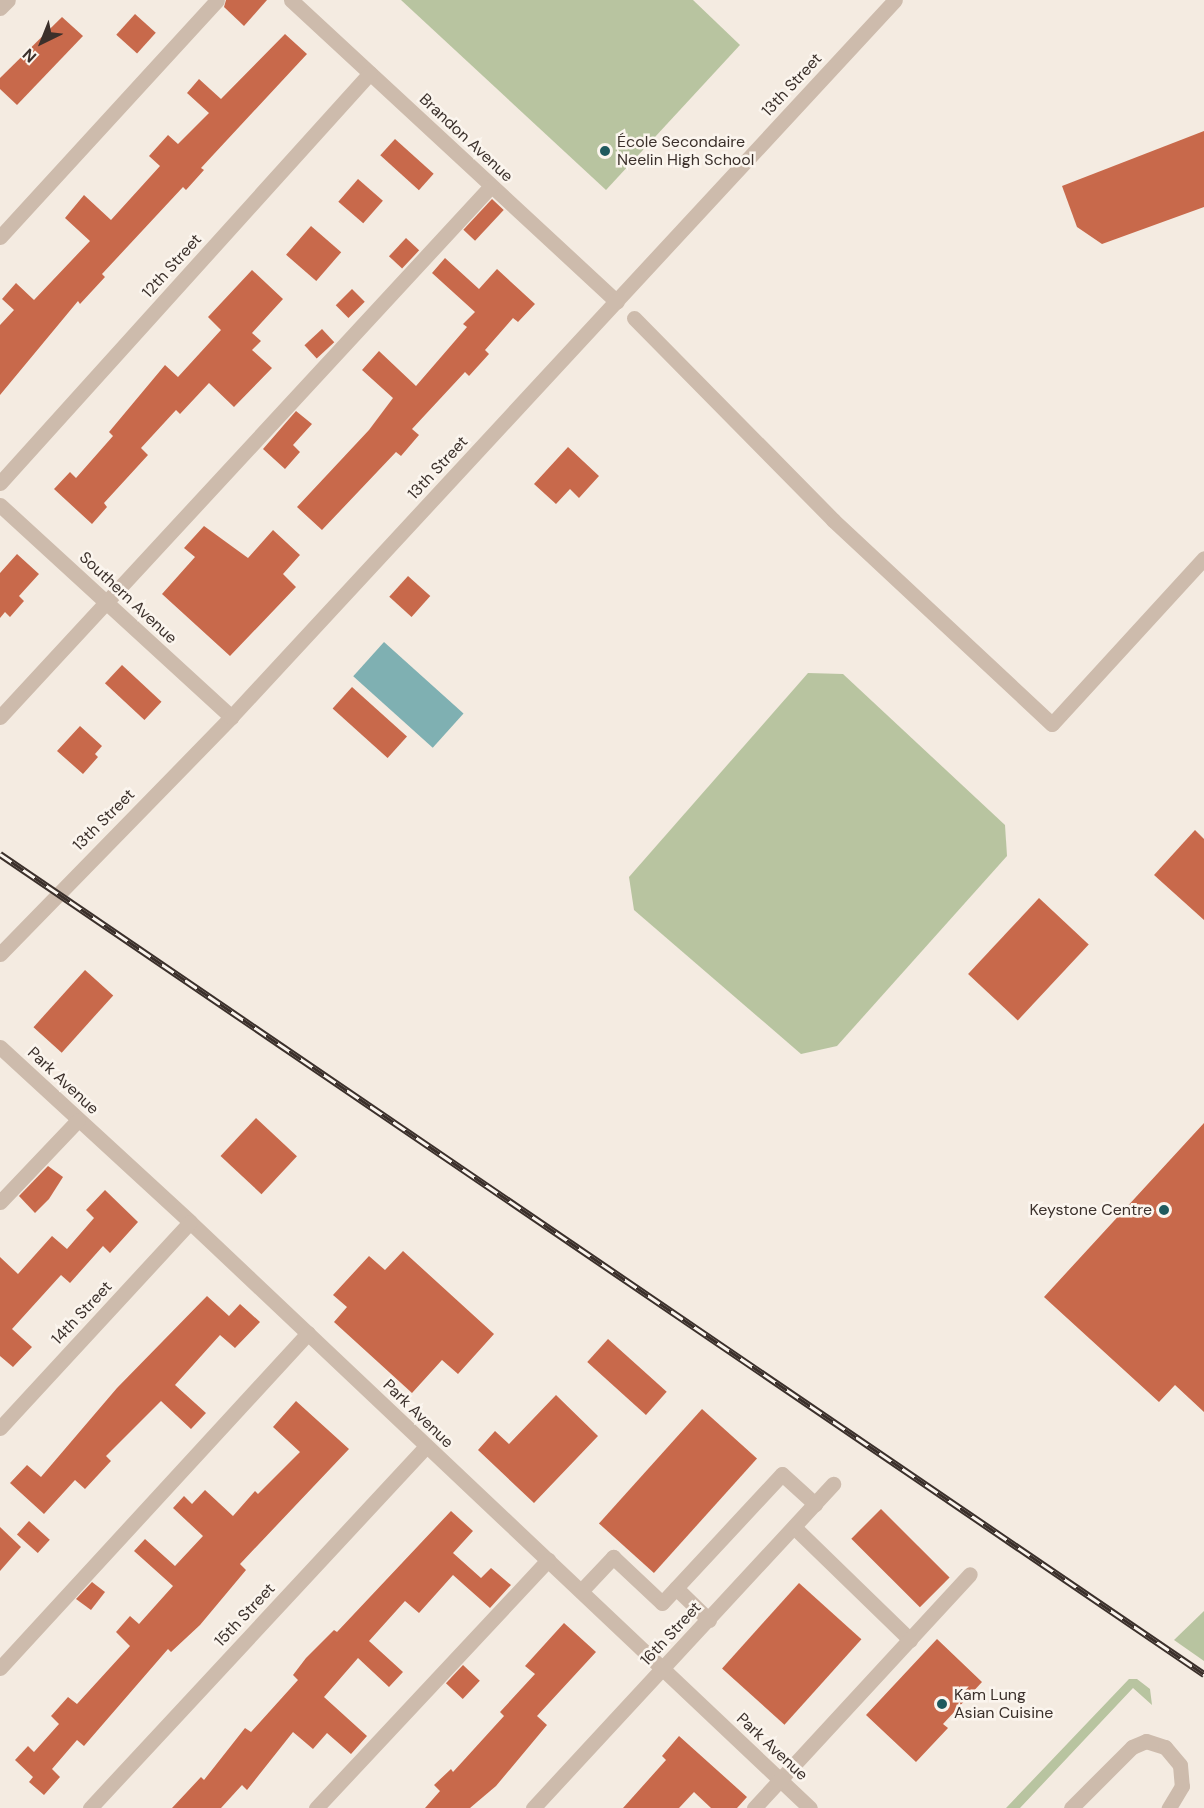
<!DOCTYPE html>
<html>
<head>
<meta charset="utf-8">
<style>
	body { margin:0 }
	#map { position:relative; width:1204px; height:1808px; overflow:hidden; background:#f4ebe1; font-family:"DM Sans",sans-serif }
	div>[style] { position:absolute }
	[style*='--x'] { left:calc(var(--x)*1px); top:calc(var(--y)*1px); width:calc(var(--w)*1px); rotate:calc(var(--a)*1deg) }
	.green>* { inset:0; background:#b8c4a0 }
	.water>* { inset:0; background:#7fb0b2; transform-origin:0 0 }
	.building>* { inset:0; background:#c8694b; transform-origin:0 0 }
	.minor>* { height:15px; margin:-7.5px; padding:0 7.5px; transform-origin:7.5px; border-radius:7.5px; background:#cdbbac }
	.rail>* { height:7px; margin-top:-3.5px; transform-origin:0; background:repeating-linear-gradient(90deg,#fbf5ee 0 14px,#3b302b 0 28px); box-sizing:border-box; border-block:2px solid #3b302b }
	.dots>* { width:16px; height:16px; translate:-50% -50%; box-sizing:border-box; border:3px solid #fbf5ee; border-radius:50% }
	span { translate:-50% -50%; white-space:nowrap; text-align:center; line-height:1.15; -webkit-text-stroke:5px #fbf5ee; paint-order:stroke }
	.street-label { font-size:16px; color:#3b302b }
	.poi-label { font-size:16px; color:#3b302b }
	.left { translate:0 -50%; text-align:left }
	.right { translate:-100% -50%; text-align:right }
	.north { position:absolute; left:12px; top:12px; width:60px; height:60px; -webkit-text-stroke:4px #fbf5ee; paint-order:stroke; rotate:223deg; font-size:16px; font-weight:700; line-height:24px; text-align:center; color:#3b302b }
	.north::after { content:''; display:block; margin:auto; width:21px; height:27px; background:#3b302b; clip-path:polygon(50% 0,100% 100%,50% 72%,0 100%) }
</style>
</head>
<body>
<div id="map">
	<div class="green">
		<div style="clip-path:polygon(401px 0,693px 0,740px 45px,606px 190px)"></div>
		<div style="clip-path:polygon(808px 673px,843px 674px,1005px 825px,1007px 856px,837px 1046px,801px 1054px,634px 910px,629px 877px)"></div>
		<div style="clip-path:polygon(1204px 1611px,1204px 1661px,1174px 1640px)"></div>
		<div style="clip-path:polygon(1129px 1679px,1137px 1679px,1150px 1689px,1152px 1705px,1133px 1688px,1020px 1808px,1006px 1808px)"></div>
	</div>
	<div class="water">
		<div style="left:384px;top:642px;width:107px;height:46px;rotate:42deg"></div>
	</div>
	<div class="building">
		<div style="clip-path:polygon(226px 0,267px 0,244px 26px,224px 7px)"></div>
		<div style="left:135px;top:14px;width:28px;height:28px;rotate:42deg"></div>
		<div style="clip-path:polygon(62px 17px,83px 36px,17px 105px,0 89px,0 78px)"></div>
		<div style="clip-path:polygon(285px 34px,307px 54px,201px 168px,204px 170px,186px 190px,183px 187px,102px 274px,105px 277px,80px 304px,78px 301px,0 395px,0 325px,14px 310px,2px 299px,16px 283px,34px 300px,90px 241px,65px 218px,84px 195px,111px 220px,160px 166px,149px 156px,168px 135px,178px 144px,209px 113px,187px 93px,199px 79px,221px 99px)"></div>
		<div style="clip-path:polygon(1204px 131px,1204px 207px,1102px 244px,1077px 227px,1062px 186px)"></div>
		<div style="left:395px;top:139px;width:52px;height:22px;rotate:42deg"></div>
		<div style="left:358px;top:179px;width:33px;height:30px;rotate:41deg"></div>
		<div style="left:492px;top:199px;width:16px;height:42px;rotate:43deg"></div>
		<div style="left:311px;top:226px;width:40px;height:38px;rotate:41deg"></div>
		<div style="left:406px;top:238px;width:18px;height:25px;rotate:43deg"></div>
		<div style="clip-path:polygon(445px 258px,479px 289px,497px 269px,535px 304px,518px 322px,513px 318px,485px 350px,489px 354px,469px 376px,465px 372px,412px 429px,419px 435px,401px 456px,396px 452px,322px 530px,297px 507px,369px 430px,393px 398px,362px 370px,379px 351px,416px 386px,467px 327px,463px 324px,475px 312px,432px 273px)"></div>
		<div style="clip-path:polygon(252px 270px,283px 299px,252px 333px,261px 341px,252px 350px,272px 368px,234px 407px,209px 383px,180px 414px,176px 410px,141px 448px,148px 455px,104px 503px,107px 507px,92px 524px,54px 489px,70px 472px,76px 478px,113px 436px,109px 432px,165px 365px,178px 377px,221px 330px,208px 317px)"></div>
		<div style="left:352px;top:289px;width:18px;height:23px;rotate:45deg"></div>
		<div style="left:322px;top:329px;width:18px;height:24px;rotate:47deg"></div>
		<div style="clip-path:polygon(296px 411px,312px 424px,293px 445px,300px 452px,285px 469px,263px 449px)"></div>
		<div style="clip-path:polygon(568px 447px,599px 476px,579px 498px,570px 489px,556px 504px,534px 484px)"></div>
		<div style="clip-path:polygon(204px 526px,248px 558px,273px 530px,300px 555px,283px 574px,296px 587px,230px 656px,162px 594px,195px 557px,184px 548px)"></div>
		<div style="clip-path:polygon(17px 554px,39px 574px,19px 596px,24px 601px,10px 617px,5px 612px,0 618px,0 573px)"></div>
		<div style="left:408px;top:576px;width:30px;height:28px;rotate:42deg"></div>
		<div style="left:122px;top:665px;width:54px;height:25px;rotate:43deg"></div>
		<div style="left:352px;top:687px;width:74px;height:29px;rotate:42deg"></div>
		<div style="clip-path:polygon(80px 726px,102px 746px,95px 754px,98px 757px,83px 774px,57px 751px)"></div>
		<div style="clip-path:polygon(1195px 830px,1204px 839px,1204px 920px,1154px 875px)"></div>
		<div style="left:1039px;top:898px;width:68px;height:104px;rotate:43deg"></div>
		<div style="left:85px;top:970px;width:38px;height:77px;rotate:42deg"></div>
		<div style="left:256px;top:1118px;width:56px;height:52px;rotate:43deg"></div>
		<div style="clip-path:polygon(1204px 1123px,1204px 1412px,1175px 1385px,1159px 1402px,1044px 1297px)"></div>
		<div style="clip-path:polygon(48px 1166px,63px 1177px,49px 1199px,35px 1213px,19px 1196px)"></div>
		<div style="clip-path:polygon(105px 1190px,138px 1222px,110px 1253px,103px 1246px,70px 1283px,61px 1275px,12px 1329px,32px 1347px,13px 1367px,0 1356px,0 1257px,18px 1274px,52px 1236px,67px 1249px,94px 1218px,86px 1210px)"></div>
		<div style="clip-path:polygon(403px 1251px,494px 1334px,458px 1374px,442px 1360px,412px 1393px,334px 1322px,347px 1307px,333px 1295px,369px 1256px,385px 1270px)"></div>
		<div style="clip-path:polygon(207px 1296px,229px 1316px,240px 1304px,260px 1322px,235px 1348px,220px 1335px,175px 1385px,206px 1413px,191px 1429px,161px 1401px,106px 1456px,111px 1461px,85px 1489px,75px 1480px,44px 1514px,10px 1483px,27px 1465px,41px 1477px,117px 1388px)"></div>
		<div style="left:608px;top:1339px;width:79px;height:31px;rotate:42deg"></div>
		<div style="clip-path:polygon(556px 1395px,598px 1436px,534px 1503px,478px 1450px,495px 1431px,509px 1444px)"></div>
		<div style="clip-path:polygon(296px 1401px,349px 1449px,240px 1564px,246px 1570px,200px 1625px,171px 1652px,168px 1649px,84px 1746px,77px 1740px,52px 1769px,60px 1777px,44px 1795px,29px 1782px,33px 1777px,15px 1760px,28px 1746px,34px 1752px,59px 1724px,51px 1716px,68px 1697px,77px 1704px,130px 1646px,116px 1632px,130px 1616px,139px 1624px,173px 1586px,134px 1551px,145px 1539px,175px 1566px,203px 1536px,173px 1508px,184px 1496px,192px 1504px,205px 1490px,233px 1516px,255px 1491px,258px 1494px,300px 1452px,273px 1427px)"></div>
		<div style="left:702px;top:1409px;width:74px;height:154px;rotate:42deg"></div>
		<div style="left:881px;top:1509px;width:97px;height:42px;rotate:45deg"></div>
		<div style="clip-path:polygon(451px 1511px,473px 1531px,453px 1553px,481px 1578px,491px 1568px,511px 1585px,490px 1608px,453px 1575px,419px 1613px,405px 1601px,369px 1641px,403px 1672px,389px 1687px,358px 1658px,324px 1697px,367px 1736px,351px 1754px,327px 1733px,313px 1749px,293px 1732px,247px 1790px,242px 1785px,221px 1808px,172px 1808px,201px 1777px,204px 1780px,245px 1728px,251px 1732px,298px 1680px,293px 1675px,306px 1658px,334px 1630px,337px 1632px)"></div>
		<div style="left:29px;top:1521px;width:28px;height:18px;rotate:42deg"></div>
		<div style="clip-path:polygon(0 1527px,21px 1547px,0 1571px)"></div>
		<div style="clip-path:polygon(92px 1582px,105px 1592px,91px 1610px,76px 1599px)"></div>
		<div style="left:799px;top:1583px;width:84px;height:115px;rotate:42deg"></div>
		<div style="clip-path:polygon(564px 1623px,596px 1652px,537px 1716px,547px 1725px,496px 1786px,470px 1808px,425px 1808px,440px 1791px,434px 1785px,451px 1769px,453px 1772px,504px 1716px,500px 1712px,535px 1674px,525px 1666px)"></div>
		<div style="clip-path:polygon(937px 1639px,982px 1682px,943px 1724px,948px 1728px,916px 1762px,866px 1715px)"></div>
		<div style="left:463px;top:1665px;width:23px;height:25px;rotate:43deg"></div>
		<div style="clip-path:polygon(679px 1736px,747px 1797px,737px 1808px,711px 1808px,694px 1792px,679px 1808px,623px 1808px,666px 1760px,662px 1756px)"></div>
	</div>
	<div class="minor">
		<div style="--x:291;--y:0;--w:444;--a:42.8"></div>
		<div style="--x:0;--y:8;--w:11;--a:-45"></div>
		<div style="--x:0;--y:237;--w:321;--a:-47.5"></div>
		<div style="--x:634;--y:318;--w:284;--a:45.4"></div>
		<div style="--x:833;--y:520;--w:299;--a:43"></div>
		<div style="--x:1052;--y:724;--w:225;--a:-47.5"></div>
		<div style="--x:0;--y:483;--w:552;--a:-47.94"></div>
		<div style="--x:0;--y:505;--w:314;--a:42.5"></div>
		<div style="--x:0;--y:717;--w:723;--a:-47.24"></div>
		<div style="--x:0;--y:954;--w:331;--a:-45.7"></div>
		<div style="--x:231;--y:717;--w:977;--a:-47.2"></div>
		<div style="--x:0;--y:1047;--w:258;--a:42.6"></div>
		<div style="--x:190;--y:1222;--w:853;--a:43.39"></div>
		<div style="--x:0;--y:1202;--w:113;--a:-46.4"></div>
		<div style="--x:0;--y:1428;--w:280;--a:-47.3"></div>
		<div style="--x:794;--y:1527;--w:162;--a:44.2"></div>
		<div style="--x:676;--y:1588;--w:46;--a:44.1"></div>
		<div style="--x:581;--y:1591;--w:47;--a:-46.7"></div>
		<div style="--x:613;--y:1557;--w:67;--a:43.2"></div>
		<div style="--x:662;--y:1603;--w:176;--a:-47.1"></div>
		<div style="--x:782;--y:1474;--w:45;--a:42.3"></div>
		<div style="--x:0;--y:1668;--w:455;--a:-47.4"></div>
		<div style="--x:90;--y:1808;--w:494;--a:-47.1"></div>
		<div style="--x:316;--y:1808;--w:340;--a:-46.9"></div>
		<div style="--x:533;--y:1808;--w:442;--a:-47.2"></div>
		<div style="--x:754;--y:1808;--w:318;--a:-47.3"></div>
		<div style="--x:1071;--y:1808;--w:86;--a:-45"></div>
		<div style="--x:1132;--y:1747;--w:15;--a:-23"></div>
		<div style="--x:1146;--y:1741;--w:20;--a:18"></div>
		<div style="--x:1165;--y:1747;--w:23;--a:50"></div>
		<div style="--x:1180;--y:1765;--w:21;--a:85"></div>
		<div style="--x:1182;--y:1786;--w:26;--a:121"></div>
	</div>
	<div class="rail">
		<div style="--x:0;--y:854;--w:1457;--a:34.26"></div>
	</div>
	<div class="dots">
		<div style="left:605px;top:151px;background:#1f5a5e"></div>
		<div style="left:1164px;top:1210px;background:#1f5a5e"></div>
		<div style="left:942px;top:1704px;background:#1f5a5e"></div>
	</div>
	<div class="street-label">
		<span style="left:792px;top:85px;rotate:-47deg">13th Street</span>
		<span style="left:466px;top:138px;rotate:43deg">Brandon Avenue</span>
		<span style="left:172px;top:266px;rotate:-48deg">12th Street</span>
		<span style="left:438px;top:468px;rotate:-47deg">13th Street</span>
		<span style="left:128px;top:598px;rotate:43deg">Southern Avenue</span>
		<span style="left:104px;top:820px;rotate:-45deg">13th Street</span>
		<span style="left:63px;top:1081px;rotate:43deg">Park Avenue</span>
		<span style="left:82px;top:1313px;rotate:-47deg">14th Street</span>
		<span style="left:418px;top:1414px;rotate:44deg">Park Avenue</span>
		<span style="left:245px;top:1615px;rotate:-47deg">15th Street</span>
		<span style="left:671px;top:1634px;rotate:-47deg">16th Street</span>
		<span style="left:772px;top:1747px;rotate:43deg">Park Avenue</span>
	</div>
	<div class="poi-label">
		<span class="left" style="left:617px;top:151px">École Secondaire<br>Neelin High School</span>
		<span class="right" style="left:1152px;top:1210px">Keystone Centre</span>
		<span class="left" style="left:954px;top:1704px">Kam Lung<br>Asian Cuisine</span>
	</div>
	<div class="north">N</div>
</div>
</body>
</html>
